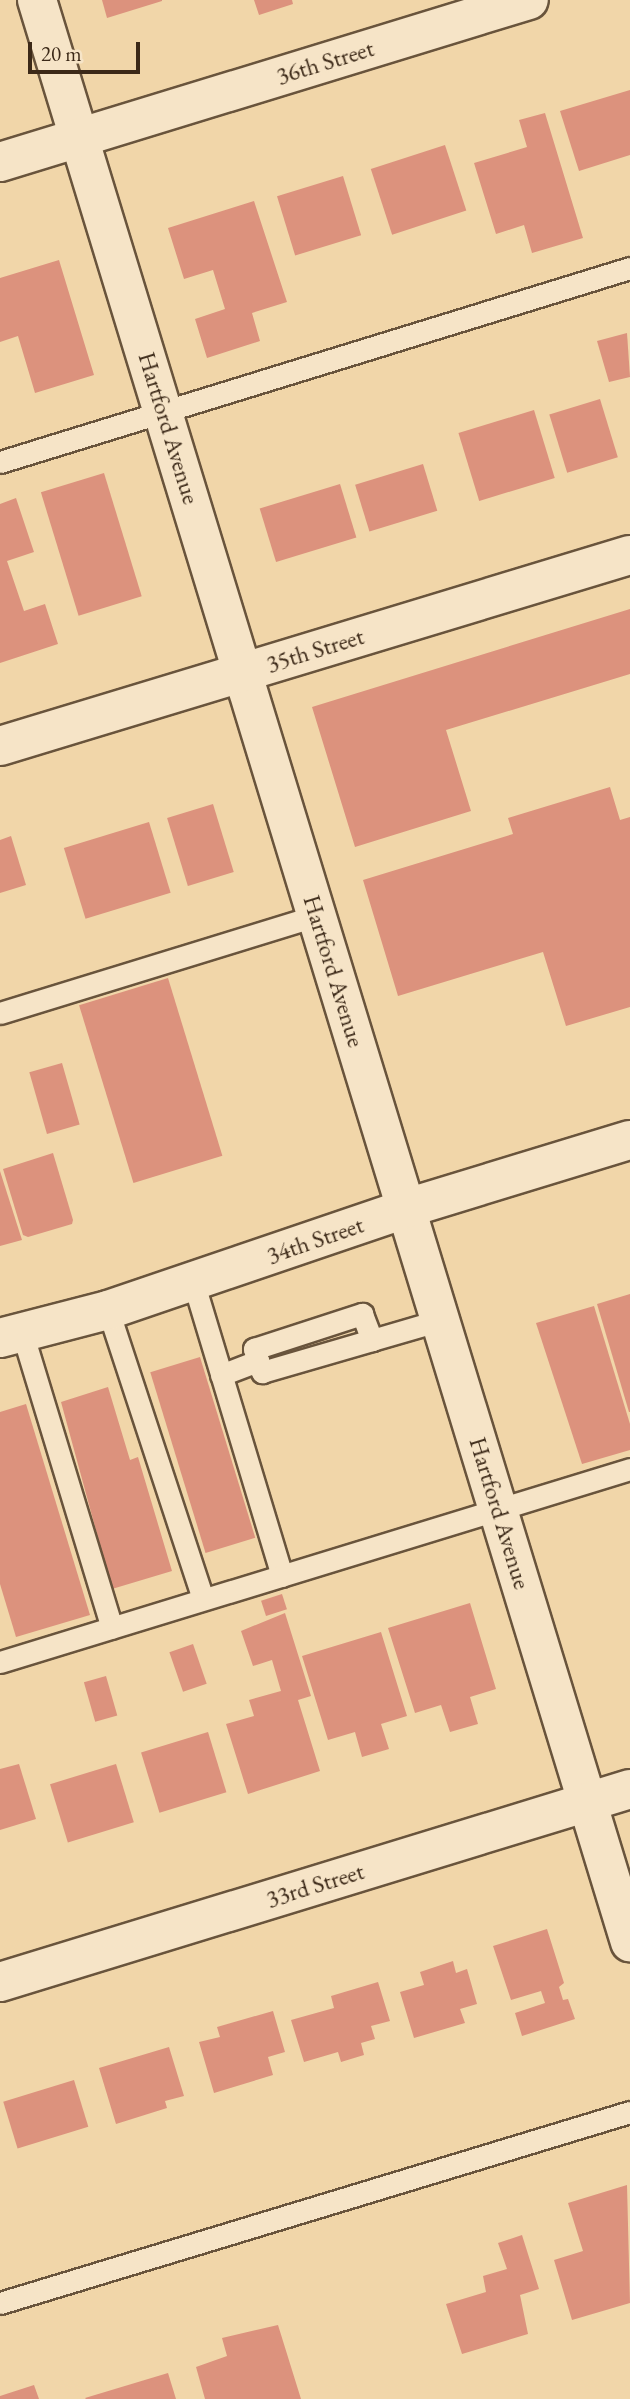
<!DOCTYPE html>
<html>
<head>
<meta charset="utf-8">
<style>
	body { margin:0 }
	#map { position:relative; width:630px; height:2399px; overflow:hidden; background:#f1d6a9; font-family:"EB Garamond",serif }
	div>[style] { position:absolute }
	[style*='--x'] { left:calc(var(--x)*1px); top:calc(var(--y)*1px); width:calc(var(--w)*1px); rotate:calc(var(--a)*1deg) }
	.building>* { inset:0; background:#dc927d; transform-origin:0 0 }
	.roads { filter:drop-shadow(2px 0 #69543c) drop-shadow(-2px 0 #69543c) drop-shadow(0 2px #69543c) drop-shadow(0 -2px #69543c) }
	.service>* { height:21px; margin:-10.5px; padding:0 10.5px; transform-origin:10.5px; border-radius:10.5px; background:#f6e4c7 }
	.minor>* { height:38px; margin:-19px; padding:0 19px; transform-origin:19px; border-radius:19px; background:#f6e4c7 }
	.secondary>* { height:38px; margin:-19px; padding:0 19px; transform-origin:19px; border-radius:19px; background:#f6e4c7 }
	span { translate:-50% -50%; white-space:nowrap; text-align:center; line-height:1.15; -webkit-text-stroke:5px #f6e4c7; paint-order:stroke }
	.street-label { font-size:24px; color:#3c2918 }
	.scale { position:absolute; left:28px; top:42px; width:112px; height:32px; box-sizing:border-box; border:4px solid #3c2918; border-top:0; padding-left:9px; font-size:21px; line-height:24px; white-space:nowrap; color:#3c2918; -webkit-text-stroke:5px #f6e4c7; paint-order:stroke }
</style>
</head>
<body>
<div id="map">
	<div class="building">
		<div style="clip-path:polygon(102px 0,162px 0,162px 1px,107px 18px)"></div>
		<div style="clip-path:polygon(254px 0,292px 0,293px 4px,259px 15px)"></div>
		<div style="clip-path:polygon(630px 90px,630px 155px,579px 171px,560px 111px)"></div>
		<div style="clip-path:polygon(545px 113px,583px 238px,532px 253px,524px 225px,496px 234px,474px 163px,527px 147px,519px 120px)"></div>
		<div style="left:445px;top:145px;width:69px;height:78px;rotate:72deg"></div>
		<div style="left:343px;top:176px;width:62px;height:69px;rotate:73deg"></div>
		<div style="clip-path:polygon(254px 201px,287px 302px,252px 313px,260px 341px,207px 358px,195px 319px,225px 309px,213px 270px,184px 279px,168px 228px)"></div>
		<div style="clip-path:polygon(59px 260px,94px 375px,35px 393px,18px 336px,0 342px,0 278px)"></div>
		<div style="clip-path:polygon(627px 333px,630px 377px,609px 382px,597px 341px)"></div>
		<div style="left:600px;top:399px;width:61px;height:53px;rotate:73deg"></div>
		<div style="left:534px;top:410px;width:71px;height:79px;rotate:73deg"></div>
		<div style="left:423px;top:464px;width:49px;height:71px;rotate:73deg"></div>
		<div style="left:104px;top:473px;width:129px;height:66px;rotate:73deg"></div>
		<div style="left:340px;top:484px;width:56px;height:84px;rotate:73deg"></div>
		<div style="clip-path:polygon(16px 498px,34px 552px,7px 561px,24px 611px,45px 604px,58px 644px,0 663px,0 504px)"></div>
		<div style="clip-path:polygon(630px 609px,630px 674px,446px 730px,471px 811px,355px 847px,312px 707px)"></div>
		<div style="clip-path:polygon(610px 787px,620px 820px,630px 817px,630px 1007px,566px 1026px,543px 952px,398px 996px,363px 880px,513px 834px,508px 818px)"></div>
		<div style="left:213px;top:804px;width:71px;height:48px;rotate:73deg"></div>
		<div style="left:149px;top:822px;width:74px;height:89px;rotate:73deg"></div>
		<div style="clip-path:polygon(11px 836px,26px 885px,0 893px,0 840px)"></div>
		<div style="left:168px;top:978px;width:186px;height:93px;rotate:73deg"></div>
		<div style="left:62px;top:1063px;width:64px;height:34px;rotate:74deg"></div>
		<div style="clip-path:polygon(53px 1153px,73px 1220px,72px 1224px,28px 1237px,23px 1235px,3px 1169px)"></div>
		<div style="clip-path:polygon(0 1171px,22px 1240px,0 1246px)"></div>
		<div style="clip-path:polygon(630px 1294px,630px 1412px,629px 1412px,597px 1304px)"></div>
		<div style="clip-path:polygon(594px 1306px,630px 1424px,630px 1450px,582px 1464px,536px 1323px)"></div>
		<div style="left:200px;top:1357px;width:189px;height:52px;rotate:73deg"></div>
		<div style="clip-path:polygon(108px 1387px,130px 1460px,138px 1457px,172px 1571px,112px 1589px,61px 1402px)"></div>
		<div style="clip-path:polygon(26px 1404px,90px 1615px,16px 1637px,0 1584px,0 1412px)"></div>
		<div style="left:282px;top:1594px;width:16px;height:22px;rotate:72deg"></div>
		<div style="clip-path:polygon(470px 1603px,496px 1689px,470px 1697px,478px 1724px,450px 1732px,441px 1705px,415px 1713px,388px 1628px)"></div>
		<div style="clip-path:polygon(285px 1613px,311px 1696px,298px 1700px,320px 1771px,248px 1794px,226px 1724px,254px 1716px,249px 1700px,281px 1691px,272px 1660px,253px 1666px,241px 1631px)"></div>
		<div style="clip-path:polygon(381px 1632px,407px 1716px,381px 1724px,389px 1749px,362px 1757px,355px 1732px,328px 1740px,302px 1656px)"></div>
		<div style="left:193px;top:1644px;width:42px;height:25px;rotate:71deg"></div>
		<div style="left:106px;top:1676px;width:41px;height:23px;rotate:74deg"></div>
		<div style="left:208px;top:1732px;width:63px;height:70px;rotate:73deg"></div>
		<div style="clip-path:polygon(19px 1764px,36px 1819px,0 1830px,0 1769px)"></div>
		<div style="left:116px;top:1764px;width:61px;height:69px;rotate:73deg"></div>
		<div style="clip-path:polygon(547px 1929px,564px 1983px,559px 1987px,563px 2000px,568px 1999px,575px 2019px,522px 2036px,515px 2013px,545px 2003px,541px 1991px,511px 2000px,493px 1946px)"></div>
		<div style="clip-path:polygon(453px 1961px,456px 1973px,467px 1969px,477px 2004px,460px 2009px,465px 2023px,414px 2038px,400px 1992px,424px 1985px,420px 1972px)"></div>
		<div style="clip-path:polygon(378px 1982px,390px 2021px,371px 2026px,375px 2039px,361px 2043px,364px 2055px,341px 2062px,338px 2052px,304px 2062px,291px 2020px,334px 2008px,331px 1996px)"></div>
		<div style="clip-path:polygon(273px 2011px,285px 2052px,268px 2057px,273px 2075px,214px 2093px,199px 2042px,220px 2037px,217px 2027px)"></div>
		<div style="clip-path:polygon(169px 2047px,184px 2096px,165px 2101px,167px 2108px,116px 2124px,99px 2068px)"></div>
		<div style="left:74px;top:2080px;width:49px;height:74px;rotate:73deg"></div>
		<div style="clip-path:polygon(627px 2185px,630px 2303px,572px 2320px,554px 2260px,583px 2251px,568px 2203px)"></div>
		<div style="clip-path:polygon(522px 2235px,539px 2289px,520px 2295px,528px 2334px,462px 2354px,446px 2304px,486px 2292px,483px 2276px,507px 2269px,498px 2243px)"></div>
		<div style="clip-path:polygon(278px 2325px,301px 2399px,205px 2399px,196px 2367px,227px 2356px,222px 2338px)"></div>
		<div style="clip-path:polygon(168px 2373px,176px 2399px,86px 2399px,85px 2398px)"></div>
		<div style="clip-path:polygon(34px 2385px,39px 2399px,0 2399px,0 2396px)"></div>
	</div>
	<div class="roads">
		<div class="service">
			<div style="--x:0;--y:462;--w:659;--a:-17.12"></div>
			<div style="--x:0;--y:1013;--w:333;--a:-17.1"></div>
			<div style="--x:193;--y:1281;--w:308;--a:73.2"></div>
			<div style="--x:108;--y:1310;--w:304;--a:71.8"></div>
			<div style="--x:22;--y:1332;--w:309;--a:73.1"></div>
			<div style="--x:258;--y:1361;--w:12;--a:70"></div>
			<div style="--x:262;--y:1372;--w:115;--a:-16.2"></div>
			<div style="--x:221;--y:1375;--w:40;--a:-21"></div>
			<div style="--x:258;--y:1361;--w:13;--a:-108"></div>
			<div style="--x:254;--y:1349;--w:114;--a:-18"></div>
			<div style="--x:362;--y:1314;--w:28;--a:69"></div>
			<div style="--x:372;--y:1340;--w:72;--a:-16.2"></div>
			<div style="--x:0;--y:1662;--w:659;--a:-17.03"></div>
			<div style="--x:0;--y:2303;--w:658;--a:-16.87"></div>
		</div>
		<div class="minor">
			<div style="--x:37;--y:0;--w:2031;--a:73.02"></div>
			<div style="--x:0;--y:162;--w:553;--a:-17.03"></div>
			<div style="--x:0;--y:746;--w:658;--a:-16.87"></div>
			<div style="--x:0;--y:1982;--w:659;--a:-17.03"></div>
		</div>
		<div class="secondary">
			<div style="--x:0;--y:1338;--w:112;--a:-14.5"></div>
			<div style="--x:108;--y:1310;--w:316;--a:-18.8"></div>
			<div style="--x:407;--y:1208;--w:233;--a:-17"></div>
		</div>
	</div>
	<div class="street-label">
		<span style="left:325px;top:62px;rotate:-17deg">36th Street</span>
		<span style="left:169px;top:428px;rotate:73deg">Hartford Avenue</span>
		<span style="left:315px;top:650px;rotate:-17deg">35th Street</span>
		<span style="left:334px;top:971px;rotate:73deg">Hartford Avenue</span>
		<span style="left:315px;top:1240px;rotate:-19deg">34th Street</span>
		<span style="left:500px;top:1513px;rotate:73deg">Hartford Avenue</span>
		<span style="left:315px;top:1885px;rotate:-17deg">33rd Street</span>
	</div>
	<div class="scale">20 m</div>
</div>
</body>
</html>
